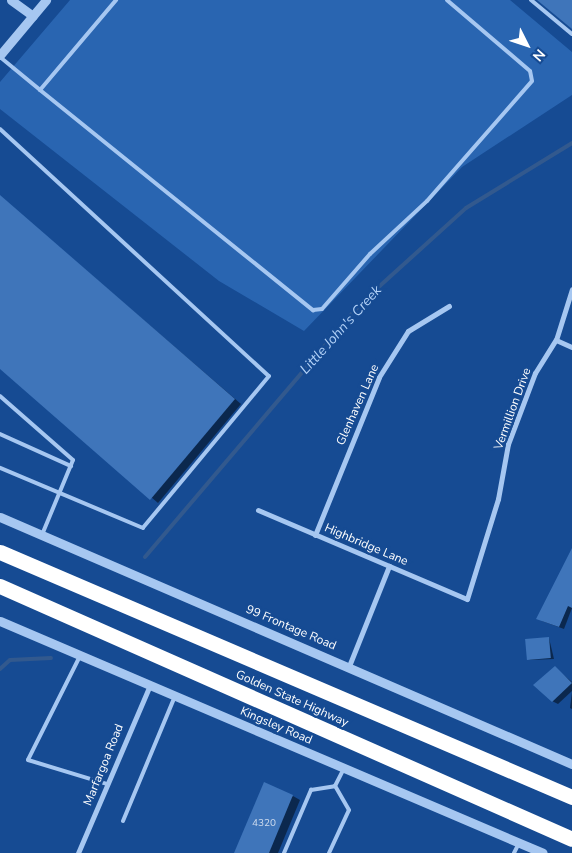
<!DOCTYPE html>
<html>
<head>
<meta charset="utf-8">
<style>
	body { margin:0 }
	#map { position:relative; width:572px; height:853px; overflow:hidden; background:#164b93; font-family:"Nunito Sans",sans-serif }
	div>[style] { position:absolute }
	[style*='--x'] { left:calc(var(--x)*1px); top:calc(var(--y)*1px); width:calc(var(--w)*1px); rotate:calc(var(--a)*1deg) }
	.green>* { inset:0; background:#2965b1 }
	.shadow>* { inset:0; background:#0007 }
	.stream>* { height:4px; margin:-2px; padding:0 2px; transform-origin:2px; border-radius:2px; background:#32598e }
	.building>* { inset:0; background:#3f75ba; transform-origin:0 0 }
	.service>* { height:4px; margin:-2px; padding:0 2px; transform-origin:2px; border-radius:2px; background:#a6c7f1 }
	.minor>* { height:5px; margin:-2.5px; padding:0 2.5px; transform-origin:2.5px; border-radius:2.5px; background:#a6c7f1 }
	.tertiary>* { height:9px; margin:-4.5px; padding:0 4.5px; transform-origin:4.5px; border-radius:4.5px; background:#a6c7f1 }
	.motorway>* { height:15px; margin:-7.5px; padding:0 7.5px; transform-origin:7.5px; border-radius:7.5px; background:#fff }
	span { translate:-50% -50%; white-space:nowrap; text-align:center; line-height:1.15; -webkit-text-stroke:5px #164b93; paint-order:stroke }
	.number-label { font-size:10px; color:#cfdcee }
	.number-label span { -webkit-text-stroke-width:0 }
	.street-label { font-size:12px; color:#fff }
	.water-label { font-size:14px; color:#b2d1f7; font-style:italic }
	.north { position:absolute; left:502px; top:20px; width:50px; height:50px; -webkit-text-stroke:4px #164b93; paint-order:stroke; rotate:131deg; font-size:14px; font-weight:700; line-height:20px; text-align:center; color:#fff }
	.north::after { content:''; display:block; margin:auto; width:18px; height:22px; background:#fff; clip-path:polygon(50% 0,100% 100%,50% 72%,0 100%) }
</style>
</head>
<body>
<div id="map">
	<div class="green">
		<div style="clip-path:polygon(70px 0,510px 0,572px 52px,572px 95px,462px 167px,304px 331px,219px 281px,0 109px,0 82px)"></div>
	</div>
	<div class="shadow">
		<div style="clip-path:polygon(3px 199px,241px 404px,158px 503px,0 367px)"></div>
		<div style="clip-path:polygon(572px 552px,572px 608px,564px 629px,542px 621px)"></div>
		<div style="clip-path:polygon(549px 638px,554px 659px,529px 660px)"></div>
		<div style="clip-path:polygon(555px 668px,572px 682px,572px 691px,558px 704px,552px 701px)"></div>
		<div style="clip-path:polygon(572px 692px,572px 709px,570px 708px)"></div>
		<div style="clip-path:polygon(293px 796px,300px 800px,278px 853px,235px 853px)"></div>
	</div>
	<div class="stream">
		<div style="--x:145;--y:557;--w:335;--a:-49.6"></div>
		<div style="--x:362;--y:302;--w:140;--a:-42.1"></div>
		<div style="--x:466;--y:208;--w:124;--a:-31.5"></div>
		<div style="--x:0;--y:669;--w:13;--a:-42"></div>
		<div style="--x:10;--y:660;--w:41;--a:-2.8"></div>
	</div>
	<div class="building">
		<div style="clip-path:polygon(537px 0,572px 0,572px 29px)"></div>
		<div style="clip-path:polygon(0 195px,235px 399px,150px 500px,0 369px)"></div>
		<div style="clip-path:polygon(572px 548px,572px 608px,568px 606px,559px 627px,536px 619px)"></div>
		<div style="left:549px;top:637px;width:21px;height:24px;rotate:85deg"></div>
		<div style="clip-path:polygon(555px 666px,572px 683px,552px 702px,533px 685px)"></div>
		<div style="clip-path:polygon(264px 782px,293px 795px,269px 853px,234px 853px)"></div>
	</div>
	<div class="service">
		<div style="--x:531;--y:0;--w:53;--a:39.7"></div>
		<div style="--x:0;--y:57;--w:52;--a:39.5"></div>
		<div style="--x:40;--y:90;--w:118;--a:-49.8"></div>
		<div style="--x:40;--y:90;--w:351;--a:38.9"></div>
		<div style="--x:313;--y:310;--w:9;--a:-6"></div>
		<div style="--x:322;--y:309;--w:73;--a:-48.9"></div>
		<div style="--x:370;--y:254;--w:78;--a:-42.9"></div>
		<div style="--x:427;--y:201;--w:159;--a:-48.8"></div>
		<div style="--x:532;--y:81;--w:10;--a:-101"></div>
		<div style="--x:530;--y:71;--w:109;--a:-139.5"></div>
		<div style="--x:0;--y:129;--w:365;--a:42.6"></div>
		<div style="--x:269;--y:376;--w:197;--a:129.7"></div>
		<div style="--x:143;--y:528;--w:155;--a:-157.2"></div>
		<div style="--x:0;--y:396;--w:97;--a:41.2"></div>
		<div style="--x:73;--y:460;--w:81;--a:112.5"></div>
		<div style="--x:0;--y:434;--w:78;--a:24.3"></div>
		<div style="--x:80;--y:656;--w:116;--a:116.6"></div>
		<div style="--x:28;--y:760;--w:83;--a:16.9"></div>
		<div style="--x:335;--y:786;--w:20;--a:-63"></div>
		<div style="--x:123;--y:821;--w:135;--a:-67.4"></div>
		<div style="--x:284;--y:853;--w:69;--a:-66.8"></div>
		<div style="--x:311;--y:790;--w:24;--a:-9"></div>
		<div style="--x:329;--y:853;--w:47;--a:-65.1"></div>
		<div style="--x:349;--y:810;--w:28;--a:-120"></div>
		<div style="--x:514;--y:853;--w:11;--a:-63"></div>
	</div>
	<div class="minor">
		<div style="--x:556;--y:340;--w:17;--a:24"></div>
		<div style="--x:258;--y:510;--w:227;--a:23.1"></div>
		<div style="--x:467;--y:599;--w:105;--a:-72.8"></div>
		<div style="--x:498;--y:499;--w:56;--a:-79.7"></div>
		<div style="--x:508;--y:444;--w:76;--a:-69.2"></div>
		<div style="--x:535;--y:373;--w:39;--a:-58"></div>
		<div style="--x:556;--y:340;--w:53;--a:-72.6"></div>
		<div style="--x:315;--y:535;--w:170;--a:-67.9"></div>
		<div style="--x:379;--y:377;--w:54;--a:-57.8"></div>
		<div style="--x:408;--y:331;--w:48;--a:-31.4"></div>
		<div style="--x:349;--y:666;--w:108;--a:-68.2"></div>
		<div style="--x:78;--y:853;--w:183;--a:-66.8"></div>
	</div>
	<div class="tertiary">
		<div style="--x:11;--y:0;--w:27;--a:36"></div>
		<div style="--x:0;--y:55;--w:72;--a:-50.1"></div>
		<div style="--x:0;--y:517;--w:623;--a:23.36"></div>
		<div style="--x:0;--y:621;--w:590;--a:23.13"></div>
	</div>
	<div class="motorway">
		<div style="--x:0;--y:552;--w:622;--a:23.19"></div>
		<div style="--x:0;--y:586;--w:625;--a:23.86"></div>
	</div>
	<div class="number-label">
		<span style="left:264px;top:824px">4320</span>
	</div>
	<div class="street-label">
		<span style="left:358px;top:405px;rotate:-66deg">Glenhaven Lane</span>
		<span style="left:513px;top:409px;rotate:-70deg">Vermillion Drive</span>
		<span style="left:366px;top:545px;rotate:23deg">Highbridge Lane</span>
		<span style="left:291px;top:628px;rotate:23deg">99 Frontage Road</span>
		<span style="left:292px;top:699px;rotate:24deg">Golden State Highway</span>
		<span style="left:276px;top:726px;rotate:23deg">Kingsley Road</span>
		<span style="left:104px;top:765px;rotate:-68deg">Marfargoa Road</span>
	</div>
	<div class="water-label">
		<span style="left:341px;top:330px;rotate:-48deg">Little John's Creek</span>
	</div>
	<div class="north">N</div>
</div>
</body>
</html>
